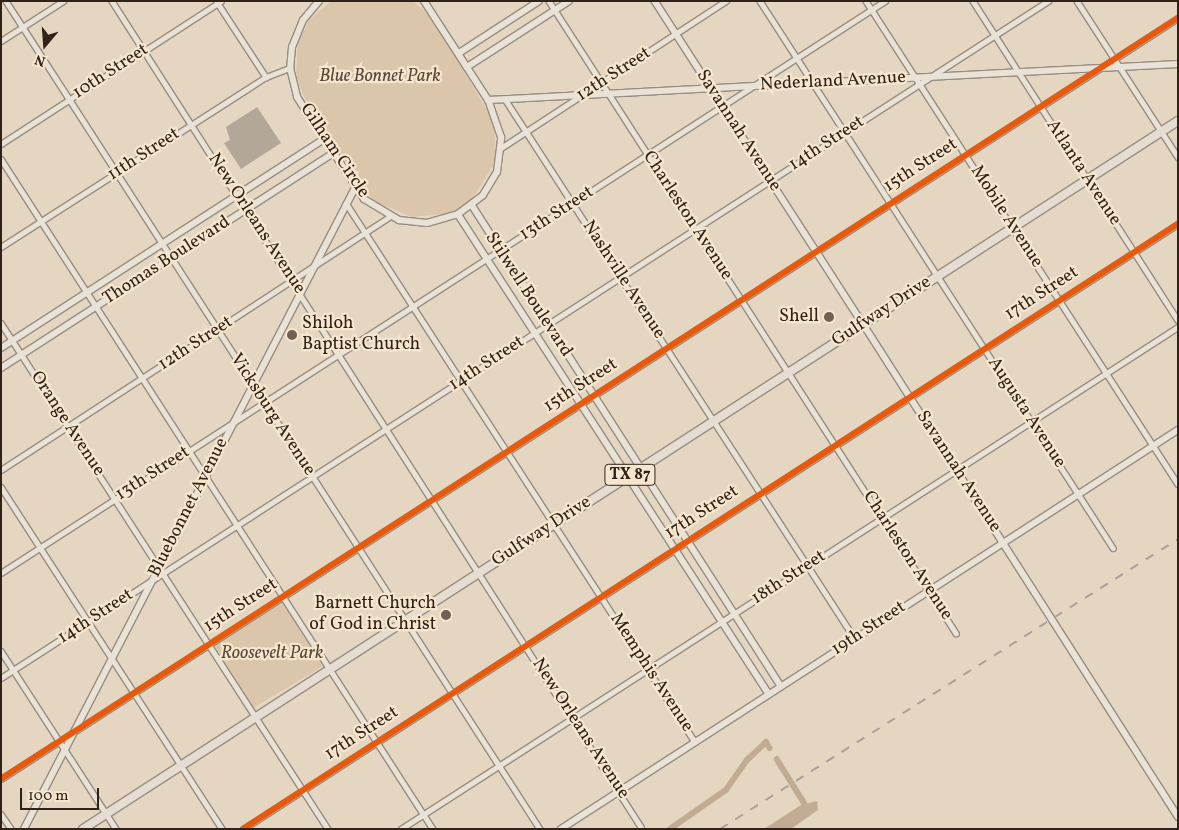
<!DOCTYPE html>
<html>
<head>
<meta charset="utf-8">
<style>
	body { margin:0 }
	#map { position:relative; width:1179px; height:830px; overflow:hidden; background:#e5d6c2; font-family:Vollkorn,serif }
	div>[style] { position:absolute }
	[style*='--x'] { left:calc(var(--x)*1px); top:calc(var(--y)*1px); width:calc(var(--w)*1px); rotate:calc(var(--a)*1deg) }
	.green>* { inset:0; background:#dbc6ac; transform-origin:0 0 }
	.water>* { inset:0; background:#c1ac93 }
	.canal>* { height:5.5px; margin:-2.75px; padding:0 2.75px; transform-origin:2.75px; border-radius:2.75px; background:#c1ac93 }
	.building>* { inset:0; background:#b2a799 }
	.roads { filter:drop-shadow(1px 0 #978d81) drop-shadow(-1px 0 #978d81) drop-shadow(0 1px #978d81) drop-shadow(0 -1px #978d81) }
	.minor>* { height:4.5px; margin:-2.25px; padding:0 2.25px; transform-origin:2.25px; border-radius:2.25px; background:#e9e2d7 }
	.tertiary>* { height:5.5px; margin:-2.75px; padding:0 2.75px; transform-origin:2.75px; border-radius:2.75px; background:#e9e2d7 }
	.secondary>* { height:6px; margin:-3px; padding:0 3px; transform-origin:3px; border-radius:3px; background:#e9e2d7 }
	.primary>* { height:8px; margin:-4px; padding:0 4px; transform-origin:4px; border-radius:4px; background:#e5ddd1 }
	.rail>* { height:2px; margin-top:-1px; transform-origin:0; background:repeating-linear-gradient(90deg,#a8a098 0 9px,transparent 0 18px) }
	.cycleway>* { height:6px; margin:-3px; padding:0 3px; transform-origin:3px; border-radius:3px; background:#e8590c }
	.dots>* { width:14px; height:14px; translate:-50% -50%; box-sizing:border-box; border:2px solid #f7e6ce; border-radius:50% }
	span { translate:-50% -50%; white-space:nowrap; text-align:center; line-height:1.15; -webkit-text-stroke:4.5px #f7e6ce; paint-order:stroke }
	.shield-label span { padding:1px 4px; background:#f7e6ce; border:1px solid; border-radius:4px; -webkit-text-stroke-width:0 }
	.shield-label { font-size:16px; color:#312219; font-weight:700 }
	.street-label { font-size:18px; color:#312219 }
	.park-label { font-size:18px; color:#594839; font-style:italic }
	.poi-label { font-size:18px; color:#312219 }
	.right { translate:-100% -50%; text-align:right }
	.left { translate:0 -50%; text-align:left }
	.frame { position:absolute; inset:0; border:2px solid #312219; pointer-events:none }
	.north { position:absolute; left:20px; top:20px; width:50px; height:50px; -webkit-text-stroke:4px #f7e6ce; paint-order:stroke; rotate:198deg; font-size:14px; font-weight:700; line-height:20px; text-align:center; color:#312219 }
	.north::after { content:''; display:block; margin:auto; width:18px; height:22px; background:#312219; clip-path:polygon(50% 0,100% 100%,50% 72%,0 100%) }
	.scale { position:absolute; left:20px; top:788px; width:79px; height:22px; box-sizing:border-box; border:2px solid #312219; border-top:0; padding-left:6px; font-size:15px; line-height:18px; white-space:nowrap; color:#312219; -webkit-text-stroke:4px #f7e6ce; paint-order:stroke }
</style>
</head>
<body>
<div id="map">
	<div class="green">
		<div style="clip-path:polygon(331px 1px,413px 1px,432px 18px,494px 122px,496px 161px,471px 201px,452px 213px,412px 217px,374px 201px,359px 182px,304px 97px,296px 77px,298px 42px,309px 20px)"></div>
		<div style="left:284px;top:602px;width:75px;height:82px;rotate:59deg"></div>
	</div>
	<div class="water">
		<div style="clip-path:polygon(817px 801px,818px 810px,791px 829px,764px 829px,801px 805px)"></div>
	</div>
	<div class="canal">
		<div style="--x:777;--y:759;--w:59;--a:58.2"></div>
		<div style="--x:670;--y:829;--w:68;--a:-34.9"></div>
		<div style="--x:726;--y:790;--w:37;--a:-55"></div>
		<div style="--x:747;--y:760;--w:26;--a:-43"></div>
		<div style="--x:766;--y:742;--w:7;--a:56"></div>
	</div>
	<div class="building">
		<div style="clip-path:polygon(257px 107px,281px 143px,241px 169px,224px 143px,230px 140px,226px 127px)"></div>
	</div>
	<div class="roads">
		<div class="minor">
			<div style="--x:6;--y:1;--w:985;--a:57.18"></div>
			<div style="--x:112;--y:1;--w:981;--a:57.36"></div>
			<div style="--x:549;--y:1;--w:752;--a:57.22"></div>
			<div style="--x:760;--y:1;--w:651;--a:57.16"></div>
			<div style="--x:866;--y:1;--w:575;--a:57.14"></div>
			<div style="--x:973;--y:1;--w:379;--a:57.3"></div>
			<div style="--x:1077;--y:1;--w:186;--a:57.1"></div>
			<div style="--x:217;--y:2;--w:90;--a:56.8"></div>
			<div style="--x:1;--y:41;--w:74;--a:-32.8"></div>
			<div style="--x:505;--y:99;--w:644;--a:57.05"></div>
			<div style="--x:1;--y:144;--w:262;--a:-33"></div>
			<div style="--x:501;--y:148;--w:269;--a:-33.2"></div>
			<div style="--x:1;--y:159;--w:797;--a:57.19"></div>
			<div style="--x:346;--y:203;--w:642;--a:57.08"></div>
			<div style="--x:1;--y:247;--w:315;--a:-32.7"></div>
			<div style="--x:266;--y:77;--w:26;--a:-21"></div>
			<div style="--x:1;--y:323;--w:602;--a:57.13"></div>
			<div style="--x:1;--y:470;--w:465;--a:-33.1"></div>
			<div style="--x:1;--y:487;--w:407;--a:57.1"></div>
			<div style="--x:1;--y:573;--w:1053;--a:-32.91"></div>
			<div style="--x:1;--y:651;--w:212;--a:57.1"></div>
			<div style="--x:1;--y:678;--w:1247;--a:-32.89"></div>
			<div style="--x:1;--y:779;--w:1402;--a:-32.89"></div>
			<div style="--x:1;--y:814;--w:18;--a:56"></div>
			<div style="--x:243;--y:829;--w:1114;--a:-32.91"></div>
			<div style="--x:401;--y:829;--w:925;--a:-32.87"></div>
		</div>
		<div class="tertiary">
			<div style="--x:655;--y:1;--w:384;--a:57.2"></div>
			<div style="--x:488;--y:100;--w:691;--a:-2.99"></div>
			<div style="--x:472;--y:205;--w:572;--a:57.28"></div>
			<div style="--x:458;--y:214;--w:572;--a:57.06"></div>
			<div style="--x:24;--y:829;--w:721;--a:-62.69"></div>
			<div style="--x:561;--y:829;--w:735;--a:-32.89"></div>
		</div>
		<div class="secondary">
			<div style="--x:319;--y:1;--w:25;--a:130"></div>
			<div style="--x:303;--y:20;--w:29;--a:112"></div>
			<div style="--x:292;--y:47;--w:21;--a:95"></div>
			<div style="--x:290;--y:68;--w:30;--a:76"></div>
			<div style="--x:297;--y:97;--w:122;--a:56.7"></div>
			<div style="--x:364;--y:199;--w:41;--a:31"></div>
			<div style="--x:399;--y:220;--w:28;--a:6"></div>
			<div style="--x:427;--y:223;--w:32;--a:-16"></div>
			<div style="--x:458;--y:214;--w:31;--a:-37"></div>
			<div style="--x:483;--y:195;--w:27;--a:-59"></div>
			<div style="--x:497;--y:172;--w:35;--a:-83"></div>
			<div style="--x:501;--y:137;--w:39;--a:-109"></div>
			<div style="--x:488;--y:100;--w:118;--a:-122.9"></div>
			<div style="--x:459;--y:53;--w:95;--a:-33"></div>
			<div style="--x:467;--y:67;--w:121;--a:-32.9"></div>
			<div style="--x:863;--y:324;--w:585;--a:57.42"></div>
			<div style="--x:1;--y:348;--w:383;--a:-32.9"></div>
			<div style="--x:1;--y:368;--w:394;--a:-32.9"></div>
		</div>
		<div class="primary">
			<div style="--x:83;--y:829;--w:1304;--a:-32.89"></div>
		</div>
	</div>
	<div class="rail">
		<div style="--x:720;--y:829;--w:542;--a:-32.34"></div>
	</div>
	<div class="cycleway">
		<div style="--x:1;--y:779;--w:1402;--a:-32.89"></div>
		<div style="--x:243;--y:829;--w:1114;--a:-32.91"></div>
	</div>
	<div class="dots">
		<div style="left:829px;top:317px;background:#706154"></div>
		<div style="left:292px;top:335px;background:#706154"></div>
		<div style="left:446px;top:615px;background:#706154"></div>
	</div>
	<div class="shield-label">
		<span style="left:630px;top:475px">TX 87</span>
	</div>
	<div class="street-label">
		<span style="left:111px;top:72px;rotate:-33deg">10th Street</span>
		<span style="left:614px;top:75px;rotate:-33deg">12th Street</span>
		<span style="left:833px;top:82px;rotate:-3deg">Nederland Avenue</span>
		<span style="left:738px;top:131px;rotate:57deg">Savannah Avenue</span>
		<span style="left:827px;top:144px;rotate:-33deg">14th Street</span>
		<span style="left:334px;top:151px;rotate:56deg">Gilham Circle</span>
		<span style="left:144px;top:155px;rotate:-33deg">11th Street</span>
		<span style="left:921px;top:166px;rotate:-33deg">15th Street</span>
		<span style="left:1083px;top:173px;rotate:57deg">Atlanta Avenue</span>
		<span style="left:557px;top:214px;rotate:-33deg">13th Street</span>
		<span style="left:687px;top:216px;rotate:57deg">Charleston Avenue</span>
		<span style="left:1006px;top:217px;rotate:57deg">Mobile Avenue</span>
		<span style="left:256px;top:224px;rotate:57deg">New Orleans Avenue</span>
		<span style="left:167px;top:261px;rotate:-33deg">Thomas Boulevard</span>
		<span style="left:623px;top:280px;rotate:57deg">Nashville Avenue</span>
		<span style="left:1042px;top:294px;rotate:-33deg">17th Street</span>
		<span style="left:528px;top:295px;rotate:57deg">Stilwell Boulevard</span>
		<span style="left:882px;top:312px;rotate:-33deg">Gulfway Drive</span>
		<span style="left:196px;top:344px;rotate:-33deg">12th Street</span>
		<span style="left:487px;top:364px;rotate:-33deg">14th Street</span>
		<span style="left:581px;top:386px;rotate:-33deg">15th Street</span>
		<span style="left:1026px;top:413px;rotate:57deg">Augusta Avenue</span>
		<span style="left:272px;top:415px;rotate:57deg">Vicksburg Avenue</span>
		<span style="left:67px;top:424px;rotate:57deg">Orange Avenue</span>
		<span style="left:958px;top:472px;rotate:57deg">Savannah Avenue</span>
		<span style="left:153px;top:474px;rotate:-33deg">13th Street</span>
		<span style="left:189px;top:508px;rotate:-63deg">Bluebonnet Avenue</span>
		<span style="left:702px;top:513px;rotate:-33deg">17th Street</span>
		<span style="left:542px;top:532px;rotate:-33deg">Gulfway Drive</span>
		<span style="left:907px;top:556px;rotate:57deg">Charleston Avenue</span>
		<span style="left:789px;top:578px;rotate:-33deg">18th Street</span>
		<span style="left:241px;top:606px;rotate:-33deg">15th Street</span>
		<span style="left:96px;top:617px;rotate:-33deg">14th Street</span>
		<span style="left:869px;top:629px;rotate:-33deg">19th Street</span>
		<span style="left:651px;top:673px;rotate:57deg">Memphis Avenue</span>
		<span style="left:580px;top:729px;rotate:57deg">New Orleans Avenue</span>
		<span style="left:362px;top:734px;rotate:-33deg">17th Street</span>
	</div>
	<div class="park-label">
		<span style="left:380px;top:77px">Blue Bonnet Park</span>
		<span style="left:272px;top:654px">Roosevelt Park</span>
	</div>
	<div class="poi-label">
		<span class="right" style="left:819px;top:317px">Shell</span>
		<span class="left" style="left:302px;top:335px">Shiloh<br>Baptist Church</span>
		<span class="right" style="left:436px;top:615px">Barnett Church<br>of God in Christ</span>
	</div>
	<div class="frame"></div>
	<div class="north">N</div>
	<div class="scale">100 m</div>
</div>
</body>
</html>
